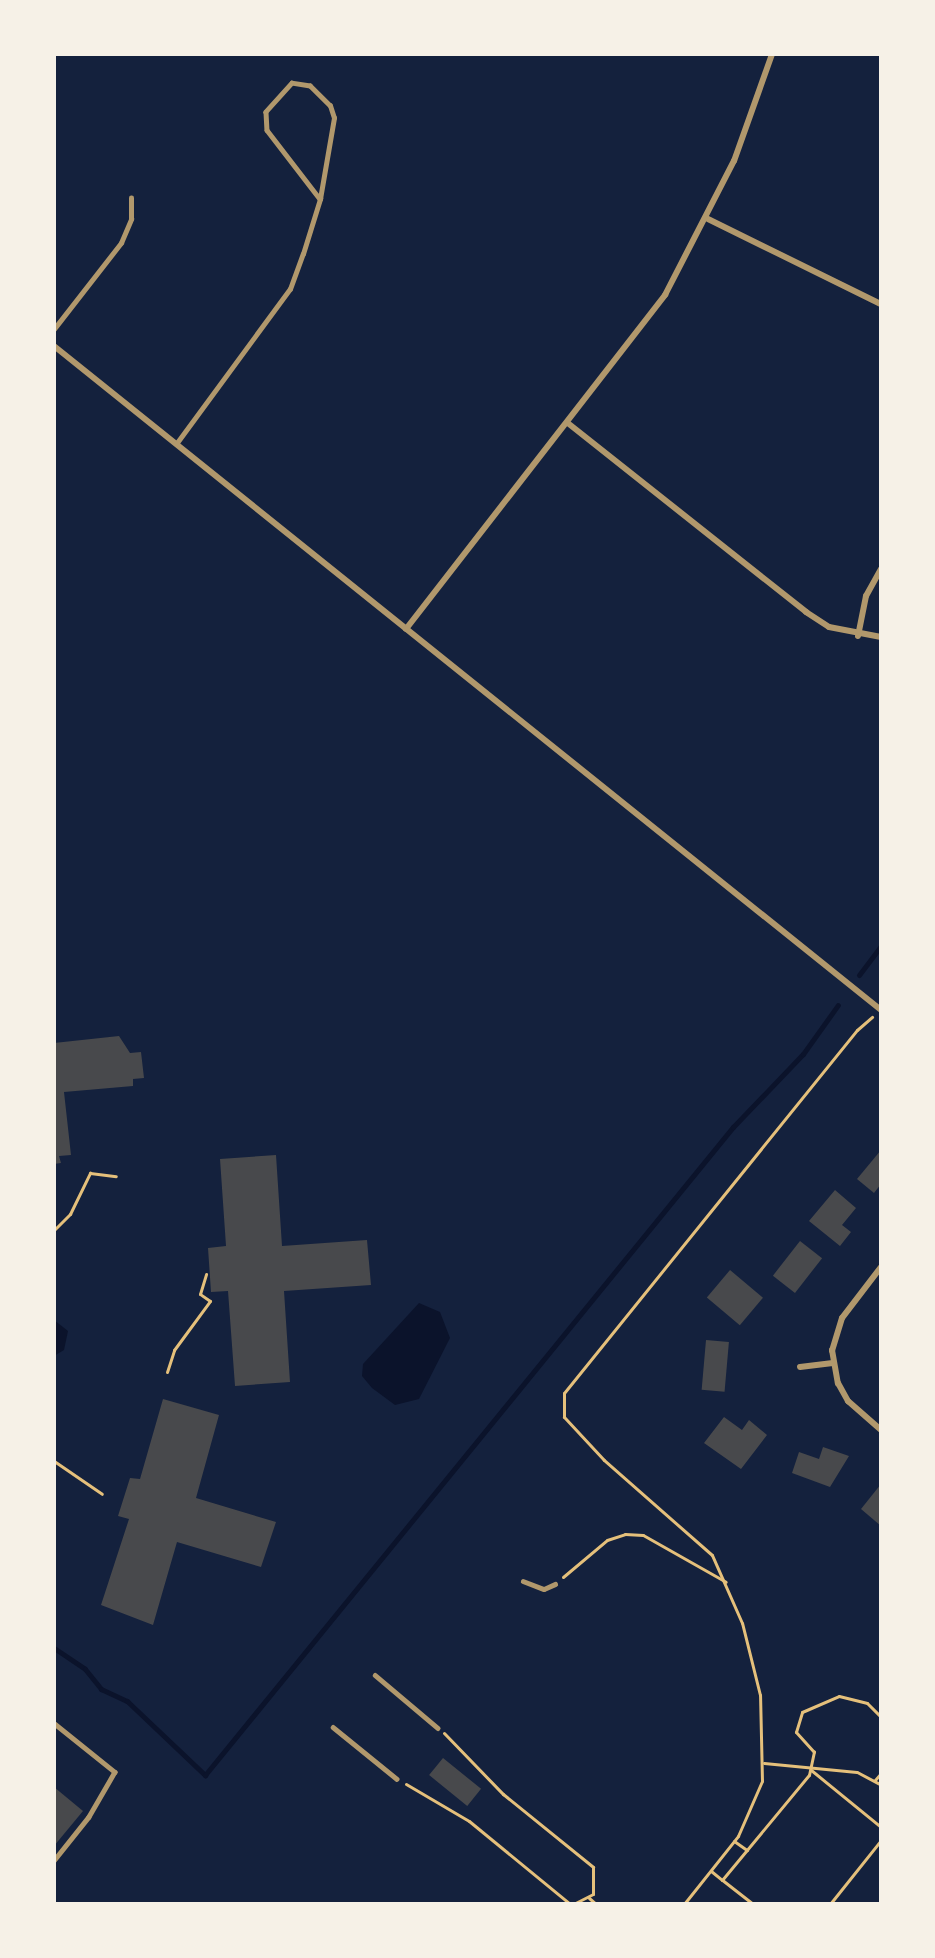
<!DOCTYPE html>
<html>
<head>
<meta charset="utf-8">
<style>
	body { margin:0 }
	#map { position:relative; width:935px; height:1958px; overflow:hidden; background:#14213d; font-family:Commissioner,sans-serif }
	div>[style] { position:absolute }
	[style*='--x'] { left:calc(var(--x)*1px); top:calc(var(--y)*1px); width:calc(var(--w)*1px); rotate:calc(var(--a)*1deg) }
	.water>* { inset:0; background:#0b132b }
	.stream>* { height:5px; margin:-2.5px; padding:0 2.5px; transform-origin:2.5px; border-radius:2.5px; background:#0b132b }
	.building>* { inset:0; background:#48494c; transform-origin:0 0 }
	.path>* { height:3px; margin:-1.5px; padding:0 1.5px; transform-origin:1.5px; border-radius:1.5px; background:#e5c07b }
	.service>* { height:4.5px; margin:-2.25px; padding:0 2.25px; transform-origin:2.25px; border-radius:2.25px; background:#b1986c }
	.minor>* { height:6px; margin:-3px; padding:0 3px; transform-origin:3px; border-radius:3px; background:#b1986c }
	span { translate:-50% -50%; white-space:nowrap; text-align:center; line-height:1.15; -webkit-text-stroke:4.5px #f6f1e7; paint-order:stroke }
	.frame { position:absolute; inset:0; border:56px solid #f6f1e7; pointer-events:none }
</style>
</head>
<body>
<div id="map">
	<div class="water">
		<div style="clip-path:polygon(419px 1303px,440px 1312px,450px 1338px,419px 1399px,395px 1405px,372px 1388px,362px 1376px,363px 1364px)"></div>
		<div style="clip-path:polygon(54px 1320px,68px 1331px,64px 1350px,54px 1356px)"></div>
	</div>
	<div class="stream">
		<div style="--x:859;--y:975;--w:36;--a:-53"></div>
		<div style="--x:54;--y:1648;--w:37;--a:34"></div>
		<div style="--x:85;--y:1669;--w:26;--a:51"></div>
		<div style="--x:101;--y:1689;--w:29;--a:25"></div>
		<div style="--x:127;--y:1701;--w:108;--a:43.5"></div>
		<div style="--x:205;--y:1775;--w:836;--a:-50.83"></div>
		<div style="--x:733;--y:1127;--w:101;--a:-46.2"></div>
		<div style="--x:803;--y:1054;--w:60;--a:-54.5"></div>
	</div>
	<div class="building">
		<div style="clip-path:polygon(119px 1036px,130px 1053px,141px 1052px,144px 1078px,133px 1079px,133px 1086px,64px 1092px,71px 1155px,59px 1156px,61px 1163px,54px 1164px,54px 1043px)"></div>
		<div style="clip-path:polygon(881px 1150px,881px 1184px,874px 1193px,857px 1179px)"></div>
		<div style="clip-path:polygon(276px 1155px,282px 1246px,367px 1240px,371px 1285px,284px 1291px,290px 1382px,235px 1386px,228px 1291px,211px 1292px,208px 1248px,226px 1246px,220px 1159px)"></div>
		<div style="clip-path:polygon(835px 1190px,856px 1208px,842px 1225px,851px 1232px,840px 1246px,809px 1221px)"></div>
		<div style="left:800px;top:1241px;width:28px;height:44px;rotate:38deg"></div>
		<div style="left:730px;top:1270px;width:43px;height:36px;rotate:40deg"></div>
		<div style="left:706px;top:1340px;width:23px;height:50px;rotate:5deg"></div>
		<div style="clip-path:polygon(163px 1399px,219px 1415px,196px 1498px,276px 1522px,261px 1567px,177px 1542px,153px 1625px,101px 1605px,129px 1519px,118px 1516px,130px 1478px,140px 1479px)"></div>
		<div style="clip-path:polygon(724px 1417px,742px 1430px,749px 1420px,767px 1435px,741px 1469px,704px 1443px)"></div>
		<div style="clip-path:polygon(823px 1447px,849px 1456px,830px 1487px,792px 1473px,799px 1452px,819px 1459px)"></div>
		<div style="clip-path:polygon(881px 1484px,881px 1526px,861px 1509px)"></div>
		<div style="left:443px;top:1758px;width:49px;height:22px;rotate:39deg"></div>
		<div style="clip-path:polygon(54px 1787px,83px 1811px,54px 1846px)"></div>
	</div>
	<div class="path">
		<div style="--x:54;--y:1230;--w:23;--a:-45"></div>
		<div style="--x:70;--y:1214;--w:46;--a:-64"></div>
		<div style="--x:90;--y:1173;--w:26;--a:7"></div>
		<div style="--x:167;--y:1372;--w:23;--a:-72"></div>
		<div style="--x:174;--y:1350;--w:61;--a:-53.7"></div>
		<div style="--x:210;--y:1301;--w:12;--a:-145"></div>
		<div style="--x:200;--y:1294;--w:21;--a:-73"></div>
		<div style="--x:54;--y:1461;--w:58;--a:34.5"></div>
		<div style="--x:563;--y:1577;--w:57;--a:-40.1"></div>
		<div style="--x:607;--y:1540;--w:19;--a:-18"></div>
		<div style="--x:625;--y:1534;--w:18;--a:3"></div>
		<div style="--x:643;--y:1535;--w:95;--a:29.5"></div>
		<div style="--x:444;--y:1733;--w:85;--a:46"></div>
		<div style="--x:503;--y:1794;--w:116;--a:39"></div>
		<div style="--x:593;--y:1867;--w:27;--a:90"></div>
		<div style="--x:593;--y:1894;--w:22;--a:153"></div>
		<div style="--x:764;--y:1763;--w:93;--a:5.5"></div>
		<div style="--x:857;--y:1772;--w:27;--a:28"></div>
		<div style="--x:811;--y:1770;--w:90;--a:39.2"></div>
		<div style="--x:875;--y:1780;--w:9;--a:-49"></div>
		<div style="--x:406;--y:1784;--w:73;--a:30.4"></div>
		<div style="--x:469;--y:1821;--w:131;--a:39.4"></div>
		<div style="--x:734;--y:1841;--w:16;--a:35"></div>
		<div style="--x:711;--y:1871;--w:14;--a:39"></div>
		<div style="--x:589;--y:1898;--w:9;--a:41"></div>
		<div style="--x:684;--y:1904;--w:87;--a:-51.5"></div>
		<div style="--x:738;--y:1836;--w:60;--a:-66.4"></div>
		<div style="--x:762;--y:1781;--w:86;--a:-91.3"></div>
		<div style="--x:760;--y:1695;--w:74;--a:-104"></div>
		<div style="--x:742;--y:1623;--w:74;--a:-113.8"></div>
		<div style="--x:712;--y:1555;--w:144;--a:-138.7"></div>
		<div style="--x:604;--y:1460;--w:59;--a:-132.9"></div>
		<div style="--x:564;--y:1417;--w:24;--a:-90"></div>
		<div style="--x:564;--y:1393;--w:466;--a:-51.1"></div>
		<div style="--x:857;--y:1030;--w:20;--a:-41"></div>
		<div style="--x:753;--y:1904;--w:39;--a:-142"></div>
		<div style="--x:722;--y:1880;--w:136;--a:-50.4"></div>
		<div style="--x:809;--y:1775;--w:24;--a:-78"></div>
		<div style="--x:814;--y:1752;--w:27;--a:-132"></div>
		<div style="--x:796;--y:1732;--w:21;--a:-73"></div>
		<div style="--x:802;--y:1712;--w:40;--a:-23.4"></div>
		<div style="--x:839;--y:1696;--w:29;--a:14"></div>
		<div style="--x:867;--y:1703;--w:20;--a:45"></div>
		<div style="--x:830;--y:1904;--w:82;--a:-51.4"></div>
	</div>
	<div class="service">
		<div style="--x:54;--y:329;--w:109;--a:-52.1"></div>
		<div style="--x:121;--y:243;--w:26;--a:-67"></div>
		<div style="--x:131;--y:219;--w:21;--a:-90"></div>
		<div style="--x:176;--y:444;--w:192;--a:-53.7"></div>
		<div style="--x:290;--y:289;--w:37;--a:-70"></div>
		<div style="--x:303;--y:254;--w:58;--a:-72.8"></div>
		<div style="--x:320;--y:199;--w:82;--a:-80.2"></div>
		<div style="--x:334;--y:118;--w:13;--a:-108"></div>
		<div style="--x:330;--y:106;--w:28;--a:-135"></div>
		<div style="--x:310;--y:86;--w:18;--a:-171"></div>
		<div style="--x:292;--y:83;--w:39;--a:132"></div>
		<div style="--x:266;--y:112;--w:18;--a:87"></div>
		<div style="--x:267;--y:130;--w:87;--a:52.5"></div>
		<div style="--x:523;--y:1581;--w:22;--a:21"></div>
		<div style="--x:544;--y:1589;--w:12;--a:-24"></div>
		<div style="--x:375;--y:1675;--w:82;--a:40.1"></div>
		<div style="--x:54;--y:1723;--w:78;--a:38.8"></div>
		<div style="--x:115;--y:1772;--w:52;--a:120"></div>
		<div style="--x:89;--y:1817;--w:56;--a:128.5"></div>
		<div style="--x:333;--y:1727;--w:82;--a:39.1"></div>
	</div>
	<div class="minor">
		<div style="--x:708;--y:219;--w:193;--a:26.2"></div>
		<div style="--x:54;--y:346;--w:1061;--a:38.76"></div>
		<div style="--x:569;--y:424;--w:303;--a:38.4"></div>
		<div style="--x:806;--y:612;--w:27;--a:33"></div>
		<div style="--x:829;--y:627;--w:53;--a:10.9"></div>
		<div style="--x:406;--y:629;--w:423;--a:-52.2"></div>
		<div style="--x:665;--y:295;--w:151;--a:-62.8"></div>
		<div style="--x:734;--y:161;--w:114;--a:-70.4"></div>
		<div style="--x:858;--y:636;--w:41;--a:-78.7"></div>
		<div style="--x:866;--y:596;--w:31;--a:-61"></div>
		<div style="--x:881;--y:1267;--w:64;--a:127.4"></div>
		<div style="--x:842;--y:1318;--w:34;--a:107"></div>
		<div style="--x:832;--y:1350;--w:34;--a:80"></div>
		<div style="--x:838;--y:1383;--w:21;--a:61"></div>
		<div style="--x:848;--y:1401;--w:44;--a:41.3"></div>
		<div style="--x:800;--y:1367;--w:33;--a:-7"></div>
	</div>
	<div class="frame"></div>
</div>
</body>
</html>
